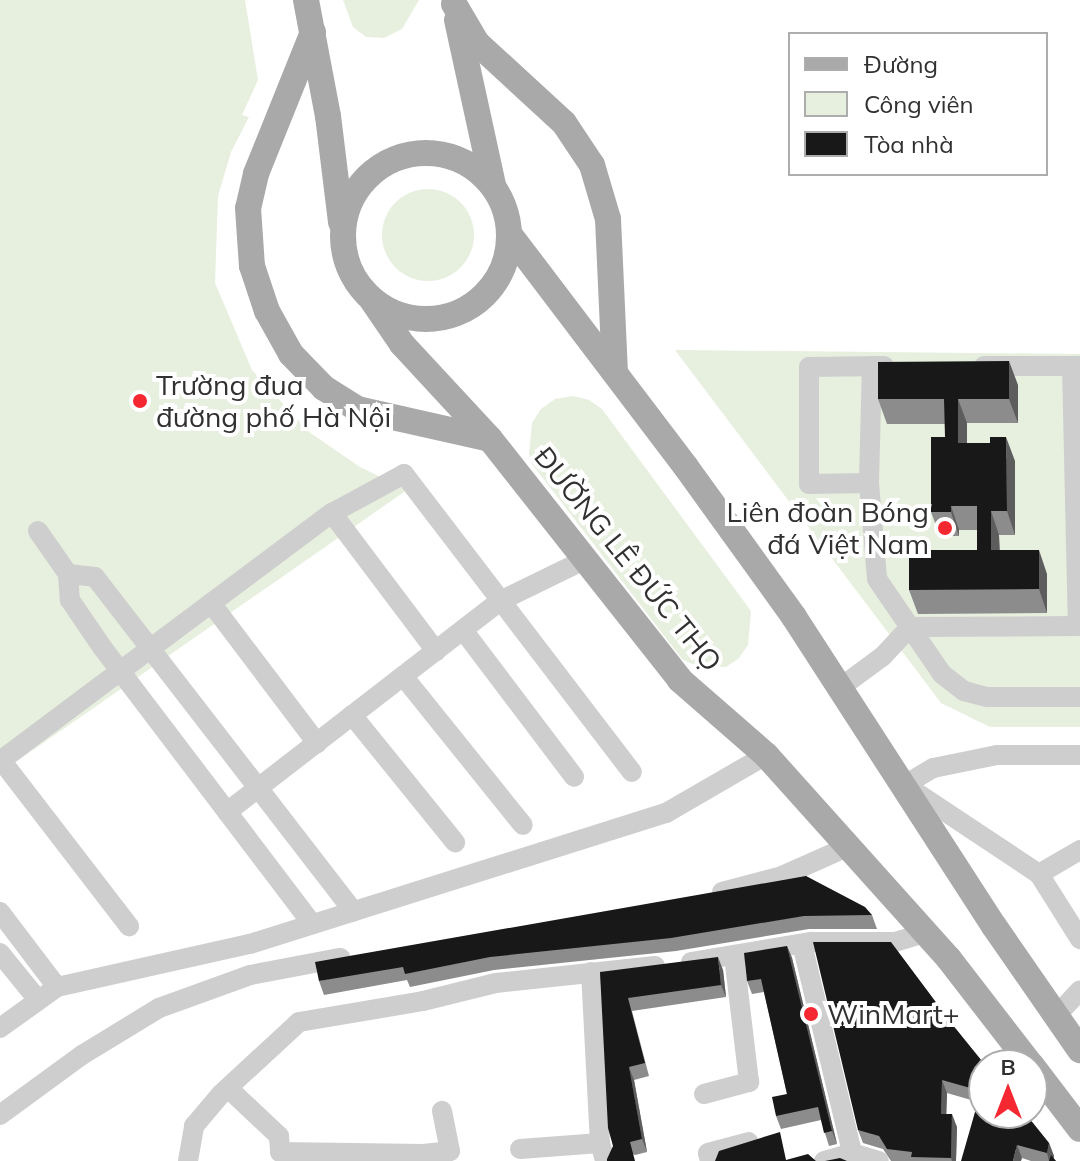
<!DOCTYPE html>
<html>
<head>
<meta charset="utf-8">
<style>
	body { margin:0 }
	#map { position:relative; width:1080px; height:1161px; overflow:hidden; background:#fff; font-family:Mulish,sans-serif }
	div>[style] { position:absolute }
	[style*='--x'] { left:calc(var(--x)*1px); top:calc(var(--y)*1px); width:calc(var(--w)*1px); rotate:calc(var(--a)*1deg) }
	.green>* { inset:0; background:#e7efdf }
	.round { border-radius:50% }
	.minor>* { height:20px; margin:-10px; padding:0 10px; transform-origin:10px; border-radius:10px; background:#cecece }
	.major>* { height:26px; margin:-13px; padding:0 13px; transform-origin:13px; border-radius:13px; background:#a9a9a9 }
	.major>.ring { margin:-13px; padding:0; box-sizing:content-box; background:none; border:26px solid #a9a9a9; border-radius:50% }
	.wall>* { inset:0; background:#8c8c8c }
	.shaded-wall>* { inset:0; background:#5d5d5d }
	.building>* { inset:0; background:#181818 }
	.dots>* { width:22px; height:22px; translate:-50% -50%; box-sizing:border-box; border:4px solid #fff; border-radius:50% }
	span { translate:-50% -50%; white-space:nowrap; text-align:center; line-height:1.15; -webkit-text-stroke:8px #fff; paint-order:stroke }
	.poi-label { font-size:28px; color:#313131 }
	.left { translate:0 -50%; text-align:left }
	.right { translate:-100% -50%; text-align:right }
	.street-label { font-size:28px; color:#313131 }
	.legend { position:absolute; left:788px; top:32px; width:260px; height:144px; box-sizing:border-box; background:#fff; border:2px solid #adadad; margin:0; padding:10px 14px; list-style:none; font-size:24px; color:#313131 }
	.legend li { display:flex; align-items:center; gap:16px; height:40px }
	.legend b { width:40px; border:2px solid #adadad }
	.north { position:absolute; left:968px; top:1049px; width:80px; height:80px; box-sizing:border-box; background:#fff; border:2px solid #adadad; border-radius:50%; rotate:0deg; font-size:22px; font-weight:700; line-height:32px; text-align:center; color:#313131 }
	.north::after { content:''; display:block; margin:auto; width:28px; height:36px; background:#f52730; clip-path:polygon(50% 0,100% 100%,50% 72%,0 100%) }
</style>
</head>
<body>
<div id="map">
	<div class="green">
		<div style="clip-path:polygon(0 0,245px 0,258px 80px,242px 115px,249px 117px,231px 152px,218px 196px,215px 283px,252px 370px,309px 432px,360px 467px,407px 490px,0 773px)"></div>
		<div style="clip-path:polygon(343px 0,419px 0,402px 29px,384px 38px,366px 37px,353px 27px)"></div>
		<div class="round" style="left:382px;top:189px;width:92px;height:92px"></div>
		<div style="clip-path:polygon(675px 350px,1080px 354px,1080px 727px,990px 727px,941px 703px)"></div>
		<div style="clip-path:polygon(573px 396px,589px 400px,602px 409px,751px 611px,748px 645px,739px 658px,726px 667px,696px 666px,682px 659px,532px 464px,529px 454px,532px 423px,541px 409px,555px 399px)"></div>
	</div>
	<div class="minor">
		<div style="--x:872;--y:366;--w:117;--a:91.5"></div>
		<div style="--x:869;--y:483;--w:96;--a:85.2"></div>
		<div style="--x:877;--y:579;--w:115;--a:55.6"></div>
		<div style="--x:942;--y:674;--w:28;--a:38"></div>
		<div style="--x:964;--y:691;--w:24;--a:15"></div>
		<div style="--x:987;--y:697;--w:93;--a:0"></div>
		<div style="--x:984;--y:366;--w:96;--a:0"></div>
		<div style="--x:1072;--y:366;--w:260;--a:88.7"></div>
		<div style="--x:869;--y:483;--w:60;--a:179"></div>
		<div style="--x:809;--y:484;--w:117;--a:-90"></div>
		<div style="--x:809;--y:367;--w:75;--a:-0.8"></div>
		<div style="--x:332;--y:513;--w:173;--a:53"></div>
		<div style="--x:38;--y:531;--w:52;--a:55.1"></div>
		<div style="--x:68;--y:574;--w:26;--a:86"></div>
		<div style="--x:70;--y:600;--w:57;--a:55.8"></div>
		<div style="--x:102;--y:647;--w:348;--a:52.8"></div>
		<div style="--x:68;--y:574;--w:27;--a:6"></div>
		<div style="--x:95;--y:577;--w:423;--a:52.3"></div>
		<div style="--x:211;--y:603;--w:176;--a:52.9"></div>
		<div style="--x:463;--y:630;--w:184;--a:52.9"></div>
		<div style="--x:403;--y:676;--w:191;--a:51.2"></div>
		<div style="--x:841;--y:687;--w:52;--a:-36.4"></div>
		<div style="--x:883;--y:656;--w:40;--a:-47"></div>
		<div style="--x:910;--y:627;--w:170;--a:-0.3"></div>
		<div style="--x:352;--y:715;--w:164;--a:51"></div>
		<div style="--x:1080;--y:755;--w:83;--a:180"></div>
		<div style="--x:997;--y:755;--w:65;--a:168.5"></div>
		<div style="--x:933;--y:768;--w:33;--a:149"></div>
		<div style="--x:905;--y:785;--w:161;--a:33.6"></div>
		<div style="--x:1039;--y:874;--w:77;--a:57.8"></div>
		<div style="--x:1;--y:760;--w:210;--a:52.4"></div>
		<div style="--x:0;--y:761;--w:414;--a:-36.8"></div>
		<div style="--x:332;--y:513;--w:82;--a:-28.4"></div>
		<div style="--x:404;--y:474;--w:375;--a:52.6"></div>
		<div style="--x:227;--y:812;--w:345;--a:-37.7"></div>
		<div style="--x:500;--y:601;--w:93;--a:-26"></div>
		<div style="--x:1039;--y:874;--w:48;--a:-30.3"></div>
		<div style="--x:722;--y:892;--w:62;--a:-14.9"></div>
		<div style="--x:782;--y:876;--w:71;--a:-24"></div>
		<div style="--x:0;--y:912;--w:94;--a:52.8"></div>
		<div style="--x:802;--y:944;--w:223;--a:76.5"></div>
		<div style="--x:0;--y:953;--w:60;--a:51"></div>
		<div style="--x:691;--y:962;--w:122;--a:-9.5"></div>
		<div style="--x:811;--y:942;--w:84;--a:0"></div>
		<div style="--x:895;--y:942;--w:30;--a:-17"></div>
		<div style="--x:591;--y:972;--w:171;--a:87"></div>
		<div style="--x:600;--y:1143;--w:19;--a:74"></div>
		<div style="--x:1056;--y:1016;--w:35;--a:-47"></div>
		<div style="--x:0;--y:1028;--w:70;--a:-35.7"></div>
		<div style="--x:57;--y:987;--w:198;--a:-12.6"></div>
		<div style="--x:250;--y:944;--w:436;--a:-17.5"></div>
		<div style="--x:666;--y:813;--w:116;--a:-30.1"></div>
		<div style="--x:228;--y:1088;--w:70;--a:43.3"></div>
		<div style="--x:279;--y:1136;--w:16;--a:86"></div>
		<div style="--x:280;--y:1152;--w:143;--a:0.8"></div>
		<div style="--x:423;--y:1154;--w:27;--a:-6"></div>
		<div style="--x:450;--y:1151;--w:41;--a:-101.3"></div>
		<div style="--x:704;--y:1094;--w:47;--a:-14.9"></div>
		<div style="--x:749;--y:1082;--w:127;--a:-96.8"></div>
		<div style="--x:0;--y:1115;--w:102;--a:-36.2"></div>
		<div style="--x:82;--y:1055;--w:90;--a:-31.4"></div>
		<div style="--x:159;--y:1008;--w:97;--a:-19.9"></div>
		<div style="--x:250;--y:975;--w:92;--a:-10.7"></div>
		<div style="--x:520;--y:1149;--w:80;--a:-4.3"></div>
		<div style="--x:852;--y:1153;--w:28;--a:17"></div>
		<div style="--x:188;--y:1161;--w:36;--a:-80"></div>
		<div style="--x:194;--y:1126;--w:42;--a:-49.8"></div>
		<div style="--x:221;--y:1094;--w:106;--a:-42.7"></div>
		<div style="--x:299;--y:1022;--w:126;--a:-9.6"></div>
		<div style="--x:423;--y:1001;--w:75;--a:-13.9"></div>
		<div style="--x:496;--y:983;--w:160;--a:-6.1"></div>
		<div style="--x:710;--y:1161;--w:8;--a:-104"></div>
		<div style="--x:708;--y:1153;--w:42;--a:-15"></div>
		<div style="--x:824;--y:1161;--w:29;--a:-16"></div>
	</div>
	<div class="major">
		<div style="--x:306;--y:0;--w:118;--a:79.3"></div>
		<div style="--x:328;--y:116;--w:107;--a:83"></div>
		<div style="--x:454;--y:4;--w:45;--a:59.5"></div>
		<div style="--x:477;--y:43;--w:118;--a:42.6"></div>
		<div style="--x:564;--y:123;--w:50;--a:56.3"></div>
		<div style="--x:592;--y:165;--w:56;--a:73.5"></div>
		<div style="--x:608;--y:219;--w:153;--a:87.4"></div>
		<div style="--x:457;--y:20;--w:169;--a:77.7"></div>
		<div style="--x:313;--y:32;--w:153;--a:111.9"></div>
		<div style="--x:256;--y:174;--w:35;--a:103"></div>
		<div style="--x:248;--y:208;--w:58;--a:86.1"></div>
		<div style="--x:252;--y:266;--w:47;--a:71.6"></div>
		<div style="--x:267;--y:311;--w:49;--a:60.8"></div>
		<div style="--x:291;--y:354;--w:47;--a:45.9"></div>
		<div style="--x:324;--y:388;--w:39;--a:32"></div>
		<div style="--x:357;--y:409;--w:136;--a:12.7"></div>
		<div class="ring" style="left:343px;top:153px;width:140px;height:140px"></div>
		<div style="--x:510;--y:235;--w:291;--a:52.8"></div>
		<div style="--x:686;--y:467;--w:185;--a:54.2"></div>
		<div style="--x:794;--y:617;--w:368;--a:57.1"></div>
		<div style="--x:994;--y:926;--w:151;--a:55.3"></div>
		<div style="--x:372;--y:300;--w:53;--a:55.7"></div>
		<div style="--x:402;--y:344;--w:129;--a:47.2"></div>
		<div style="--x:490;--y:439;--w:307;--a:51.7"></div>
		<div style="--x:680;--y:680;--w:114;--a:41.1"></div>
		<div style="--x:766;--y:755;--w:274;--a:48.1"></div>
		<div style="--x:949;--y:959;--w:134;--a:52.3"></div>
		<div style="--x:1032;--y:1066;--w:79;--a:52.7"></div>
	</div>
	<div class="wall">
		<div style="clip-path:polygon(1018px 385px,1018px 423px,967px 423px,967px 443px,1015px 461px,1015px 535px,999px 535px,1000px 550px,1047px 574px,1047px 613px,918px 614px,909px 590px,977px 550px,977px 530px,959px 530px,959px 536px,940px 536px,931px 512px,945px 437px,945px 424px,887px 424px,878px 399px)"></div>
		<div style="clip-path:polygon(806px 876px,872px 915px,877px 929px,809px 929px,676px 951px,494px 970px,410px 987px,407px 980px,324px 995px,319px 981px)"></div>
		<div style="clip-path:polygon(787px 946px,792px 958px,837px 1144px,829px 1146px,821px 1120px,781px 1129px,776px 1116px,787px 1094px,764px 992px,752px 994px,747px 981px)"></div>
		<div style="clip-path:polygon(723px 970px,726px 997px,632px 1011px,649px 1076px,634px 1080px,647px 1152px,635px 1155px,613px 1146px,600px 972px)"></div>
		<div style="clip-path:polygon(956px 1029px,1049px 1143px,1054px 1156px,1053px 1158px,1056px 1161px,1031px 1161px,1022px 1158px,978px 1102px,947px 1093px,946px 1114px,957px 1127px,956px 1161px,891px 1161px,883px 1149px,863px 1143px,858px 1130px)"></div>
	</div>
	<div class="shaded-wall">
		<div style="clip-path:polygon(1009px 361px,1018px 385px,1018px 423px,1009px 399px)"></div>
		<div style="clip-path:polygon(958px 399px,967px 423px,967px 467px,958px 443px)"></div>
		<div style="clip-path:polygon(1006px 437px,1015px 461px,1015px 535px,1007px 511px)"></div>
		<div style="clip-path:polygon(951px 506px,959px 530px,959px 536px,951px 512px)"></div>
		<div style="clip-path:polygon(991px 511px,999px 535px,1000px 574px,991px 550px)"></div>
		<div style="clip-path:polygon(1039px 550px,1047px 574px,1047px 613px,1039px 589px)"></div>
		<div style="clip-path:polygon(787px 946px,792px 958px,837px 1144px,832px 1131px)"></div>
		<div style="clip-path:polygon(718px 957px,723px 970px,726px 997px,721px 985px)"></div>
		<div style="clip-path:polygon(629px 1067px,634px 1080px,647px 1152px,642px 1139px)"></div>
		<div style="clip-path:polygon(942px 1080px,947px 1093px,946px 1127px,941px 1114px)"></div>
		<div style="clip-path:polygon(952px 1114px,957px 1127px,956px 1161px,952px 1161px,951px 1158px)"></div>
		<div style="clip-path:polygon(1049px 1143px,1054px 1156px,1053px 1161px,1049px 1161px,1047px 1153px)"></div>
		<div style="clip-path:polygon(1017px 1145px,1022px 1158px,1021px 1161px,1013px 1161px)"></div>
	</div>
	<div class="building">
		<div style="clip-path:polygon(1009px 361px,1009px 399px,958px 399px,958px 443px,990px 443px,990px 437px,1006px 437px,1007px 511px,991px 511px,991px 550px,1039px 550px,1039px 589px,909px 590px,909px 550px,977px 550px,977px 506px,951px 506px,951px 512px,931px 512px,931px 437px,945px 437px,944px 399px,878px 399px,878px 362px)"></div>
		<div style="clip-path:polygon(806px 876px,865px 907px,872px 915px,804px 916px,671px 938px,490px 957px,405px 974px,403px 967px,319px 981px,315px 962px)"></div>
		<div style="clip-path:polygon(813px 942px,891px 942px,956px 1029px,985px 1065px,984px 1065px,984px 1113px,1025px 1113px,1049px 1143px,1047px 1153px,1017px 1145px,1013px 1161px,961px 1161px,981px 1091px,942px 1080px,941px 1114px,952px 1114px,951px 1158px,911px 1157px,912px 1152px,887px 1149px,879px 1136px,858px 1130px)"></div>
		<div style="clip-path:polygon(787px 946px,832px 1131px,824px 1133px,818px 1107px,776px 1116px,772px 1097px,787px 1094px,761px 979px,747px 981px,744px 953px)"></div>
		<div style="clip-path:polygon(718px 957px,721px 985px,628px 998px,645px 1063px,629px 1067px,642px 1139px,630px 1142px,635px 1161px,607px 1161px,607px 1159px,613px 1146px,608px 1128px,600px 972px)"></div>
		<div style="clip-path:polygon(780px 1132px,786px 1160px,808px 1154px,816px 1161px,715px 1161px,719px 1151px)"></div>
		<div style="clip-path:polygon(1051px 1155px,1056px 1161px,1049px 1161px)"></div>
		<div style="clip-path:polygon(840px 1158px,847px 1161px,825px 1161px)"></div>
	</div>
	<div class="dots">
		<div style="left:140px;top:401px;background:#f52730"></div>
		<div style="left:945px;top:528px;background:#f52730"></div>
		<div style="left:811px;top:1014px;background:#f52730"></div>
	</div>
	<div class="poi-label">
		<span class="left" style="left:156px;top:401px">Trường đua<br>đường phố Hà Nội</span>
		<span class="right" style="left:929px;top:528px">Liên đoàn Bóng<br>đá Việt Nam</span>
		<span class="left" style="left:827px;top:1014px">WinMart+</span>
	</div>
	<div class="street-label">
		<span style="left:628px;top:559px;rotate:51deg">ĐƯỜNG LÊ ĐỨC THỌ</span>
	</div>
	<ul class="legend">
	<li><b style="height:10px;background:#a9a9a9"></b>Đường</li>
	<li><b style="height:22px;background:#e7efdf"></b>Công viên</li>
	<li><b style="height:22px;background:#181818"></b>Tòa nhà</li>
	</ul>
	<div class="north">B</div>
</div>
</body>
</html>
